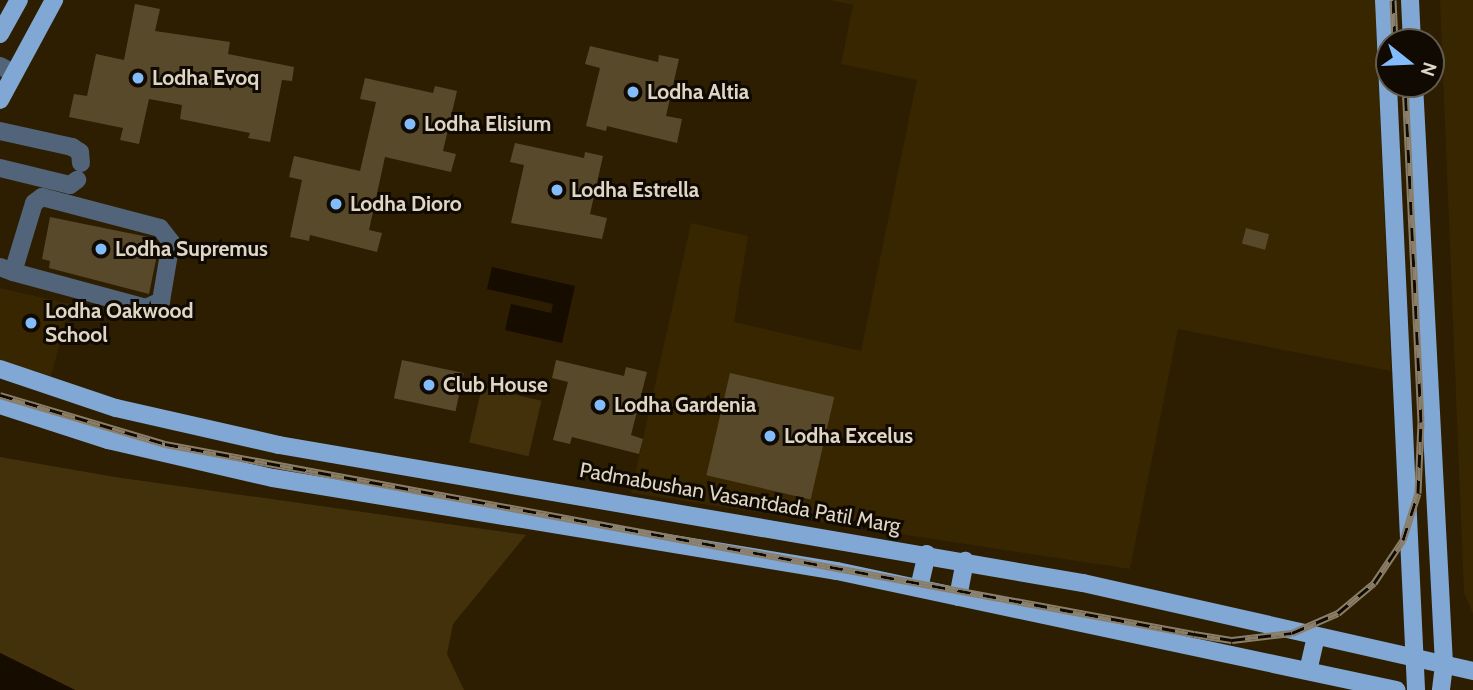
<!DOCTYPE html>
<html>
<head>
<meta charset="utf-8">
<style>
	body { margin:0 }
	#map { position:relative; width:1473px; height:690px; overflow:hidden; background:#2d1e01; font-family:Cabin,sans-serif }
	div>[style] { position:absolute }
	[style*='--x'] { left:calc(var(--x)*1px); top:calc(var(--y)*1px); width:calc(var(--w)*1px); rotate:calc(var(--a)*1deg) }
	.built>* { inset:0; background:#382600 }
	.green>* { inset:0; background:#43310b; transform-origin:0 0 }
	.water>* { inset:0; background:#160c00 }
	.building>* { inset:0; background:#59492b; transform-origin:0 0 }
	.minor>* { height:18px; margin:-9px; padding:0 9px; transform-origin:9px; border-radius:9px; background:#526479 }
	.major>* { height:18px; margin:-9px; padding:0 9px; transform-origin:9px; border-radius:9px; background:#81a8d4 }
	.rail>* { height:7px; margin-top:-3.5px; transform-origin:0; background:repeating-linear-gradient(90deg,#100a02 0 13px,#8a7e68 0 26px); box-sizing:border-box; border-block:2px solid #8a7e68 }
	.dots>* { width:19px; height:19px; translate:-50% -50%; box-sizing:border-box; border:4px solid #100a02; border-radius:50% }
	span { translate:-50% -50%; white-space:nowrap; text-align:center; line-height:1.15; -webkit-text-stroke:6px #100a02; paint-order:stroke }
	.poi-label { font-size:21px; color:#ded5c4; font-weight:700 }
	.left { translate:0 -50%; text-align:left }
	.street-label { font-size:21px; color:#ded5c4 }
	.north { position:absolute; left:1375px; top:28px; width:70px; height:70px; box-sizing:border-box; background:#100a02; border:2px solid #625b50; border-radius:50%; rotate:108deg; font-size:19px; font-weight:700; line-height:28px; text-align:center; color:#ded5c4 }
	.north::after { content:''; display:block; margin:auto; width:24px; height:32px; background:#83bcfb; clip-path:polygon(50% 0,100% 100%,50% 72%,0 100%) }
</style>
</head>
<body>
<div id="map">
	<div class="built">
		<div style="clip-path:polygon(830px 0,1375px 0,1391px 371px,1178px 329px,1130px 569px,631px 493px,691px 223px,748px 236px,734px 322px,861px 351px,917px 80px,841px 64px,853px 5px)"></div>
		<div style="clip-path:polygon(1440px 0,1473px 0,1473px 614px,1464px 593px)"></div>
		<div style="clip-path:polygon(0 288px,70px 304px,50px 380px,0 361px)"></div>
	</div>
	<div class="green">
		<div style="left:482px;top:387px;width:61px;height:57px;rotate:13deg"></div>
		<div style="clip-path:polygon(0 457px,115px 477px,526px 535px,453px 624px,447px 654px,464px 690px,75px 690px,0 653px)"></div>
	</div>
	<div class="water">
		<div style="clip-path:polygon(492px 267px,575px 286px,562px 343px,505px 330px,511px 304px,551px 313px,553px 304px,487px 289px)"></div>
		<div style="clip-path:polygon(0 653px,75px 690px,0 690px)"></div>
	</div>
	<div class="building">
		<div style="clip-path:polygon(135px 4px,160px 9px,155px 31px,230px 42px,228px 54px,294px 67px,292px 81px,282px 80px,270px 142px,248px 138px,250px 133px,180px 119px,182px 105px,149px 99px,139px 144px,120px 140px,123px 128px,69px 117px,74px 94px,87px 96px,96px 54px,124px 60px)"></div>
		<div style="clip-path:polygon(590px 46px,658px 62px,659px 55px,679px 59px,666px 116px,682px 119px,677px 143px,607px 126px,606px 131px,586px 126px,600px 68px,585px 64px)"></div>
		<div style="clip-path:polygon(365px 78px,433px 93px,435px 86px,457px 91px,443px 151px,456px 154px,451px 172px,385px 157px,369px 230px,382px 233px,377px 252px,310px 235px,309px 241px,290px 237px,302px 180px,289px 177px,294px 156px,360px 171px,376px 102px,360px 99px)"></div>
		<div style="clip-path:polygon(515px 143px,584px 158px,585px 152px,603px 156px,590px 214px,607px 218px,602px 239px,511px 223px,524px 165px,510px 162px)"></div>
		<div style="clip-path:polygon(50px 217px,153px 238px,159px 245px,149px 294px,49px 268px,50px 261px,42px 259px)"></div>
		<div style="left:1246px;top:228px;width:24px;height:16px;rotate:15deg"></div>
		<div style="left:402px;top:360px;width:63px;height:39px;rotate:12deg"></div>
		<div style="clip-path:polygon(556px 360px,624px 376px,626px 367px,647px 372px,631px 435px,643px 439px,639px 454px,572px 437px,570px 444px,553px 440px,568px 382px,552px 378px)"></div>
		<div style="left:730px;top:373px;width:107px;height:105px;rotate:13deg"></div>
	</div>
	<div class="minor">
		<div style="--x:0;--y:66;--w:16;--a:27"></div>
		<div style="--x:0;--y:131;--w:74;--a:12.5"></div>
		<div style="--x:72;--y:147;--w:9;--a:32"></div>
		<div style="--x:80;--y:152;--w:11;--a:85"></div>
		<div style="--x:0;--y:168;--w:72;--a:13.7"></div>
		<div style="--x:70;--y:185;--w:9;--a:-36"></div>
		<div style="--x:0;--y:267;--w:14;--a:21"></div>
		<div style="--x:13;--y:272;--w:138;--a:15.1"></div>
		<div style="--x:146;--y:308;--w:17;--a:-25"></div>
		<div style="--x:161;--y:301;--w:60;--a:-80.4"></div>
		<div style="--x:171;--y:242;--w:18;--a:-128"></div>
		<div style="--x:160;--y:228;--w:122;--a:-165.3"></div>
		<div style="--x:42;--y:197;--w:10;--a:143"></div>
		<div style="--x:34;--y:203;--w:72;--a:106.9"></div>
	</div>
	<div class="major">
		<div style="--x:1384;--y:0;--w:691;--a:87.34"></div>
		<div style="--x:1410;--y:0;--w:42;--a:87.3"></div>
		<div style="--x:0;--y:34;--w:39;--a:-61"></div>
		<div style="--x:1414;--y:84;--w:582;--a:87.04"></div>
		<div style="--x:1444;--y:665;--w:25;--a:97"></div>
		<div style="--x:0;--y:100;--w:114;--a:-61.6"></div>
		<div style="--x:0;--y:369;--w:122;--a:18.6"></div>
		<div style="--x:116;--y:408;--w:167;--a:12.8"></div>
		<div style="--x:279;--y:445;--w:816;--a:9.74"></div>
		<div style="--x:1083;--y:583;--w:400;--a:12.7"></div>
		<div style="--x:0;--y:405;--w:114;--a:18"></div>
		<div style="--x:108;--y:440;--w:169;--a:13"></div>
		<div style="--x:273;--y:478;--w:572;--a:9.36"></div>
		<div style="--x:837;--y:571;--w:572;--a:12.02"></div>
		<div style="--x:919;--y:588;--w:35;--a:-77"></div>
		<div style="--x:958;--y:597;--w:37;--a:-79"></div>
		<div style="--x:1308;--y:671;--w:36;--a:-77"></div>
	</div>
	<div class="rail">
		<div style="--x:1393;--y:0;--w:42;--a:87.3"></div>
		<div style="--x:0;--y:395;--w:172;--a:16.5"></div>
		<div style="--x:165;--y:444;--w:1046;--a:10.46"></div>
		<div style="--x:1194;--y:634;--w:38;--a:9"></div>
		<div style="--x:1232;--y:640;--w:60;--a:-6.7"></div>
		<div style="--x:1292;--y:633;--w:50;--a:-23.5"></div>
		<div style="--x:1338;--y:613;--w:47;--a:-39.8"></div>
		<div style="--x:1374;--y:583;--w:52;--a:-56"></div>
		<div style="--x:1403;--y:540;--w:49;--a:-72.3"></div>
		<div style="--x:1418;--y:493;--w:71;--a:-87.6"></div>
		<div style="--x:1421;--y:422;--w:338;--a:-92.7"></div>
	</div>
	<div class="dots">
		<div style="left:138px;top:78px;background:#83bcfb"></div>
		<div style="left:633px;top:92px;background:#83bcfb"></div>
		<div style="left:410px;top:124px;background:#83bcfb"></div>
		<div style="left:557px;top:190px;background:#83bcfb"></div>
		<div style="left:336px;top:204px;background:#83bcfb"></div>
		<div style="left:101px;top:249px;background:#83bcfb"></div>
		<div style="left:31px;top:323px;background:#83bcfb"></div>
		<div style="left:429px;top:385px;background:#83bcfb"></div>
		<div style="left:600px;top:405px;background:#83bcfb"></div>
		<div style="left:770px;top:436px;background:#83bcfb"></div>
	</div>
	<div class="poi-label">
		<span class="left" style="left:152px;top:78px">Lodha Evoq</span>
		<span class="left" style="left:647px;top:92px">Lodha Altia</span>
		<span class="left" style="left:424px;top:124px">Lodha Elisium</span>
		<span class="left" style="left:571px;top:190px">Lodha Estrella</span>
		<span class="left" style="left:350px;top:204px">Lodha Dioro</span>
		<span class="left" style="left:115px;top:249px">Lodha Supremus</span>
		<span class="left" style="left:45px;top:323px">Lodha Oakwood<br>School</span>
		<span class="left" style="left:443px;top:385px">Club House</span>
		<span class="left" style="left:614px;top:405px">Lodha Gardenia</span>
		<span class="left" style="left:784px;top:436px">Lodha Excelus</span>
	</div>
	<div class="street-label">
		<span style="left:740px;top:498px;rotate:10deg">Padmabushan Vasantdada Patil Marg</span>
	</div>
	<div class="north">N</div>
</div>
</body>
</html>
